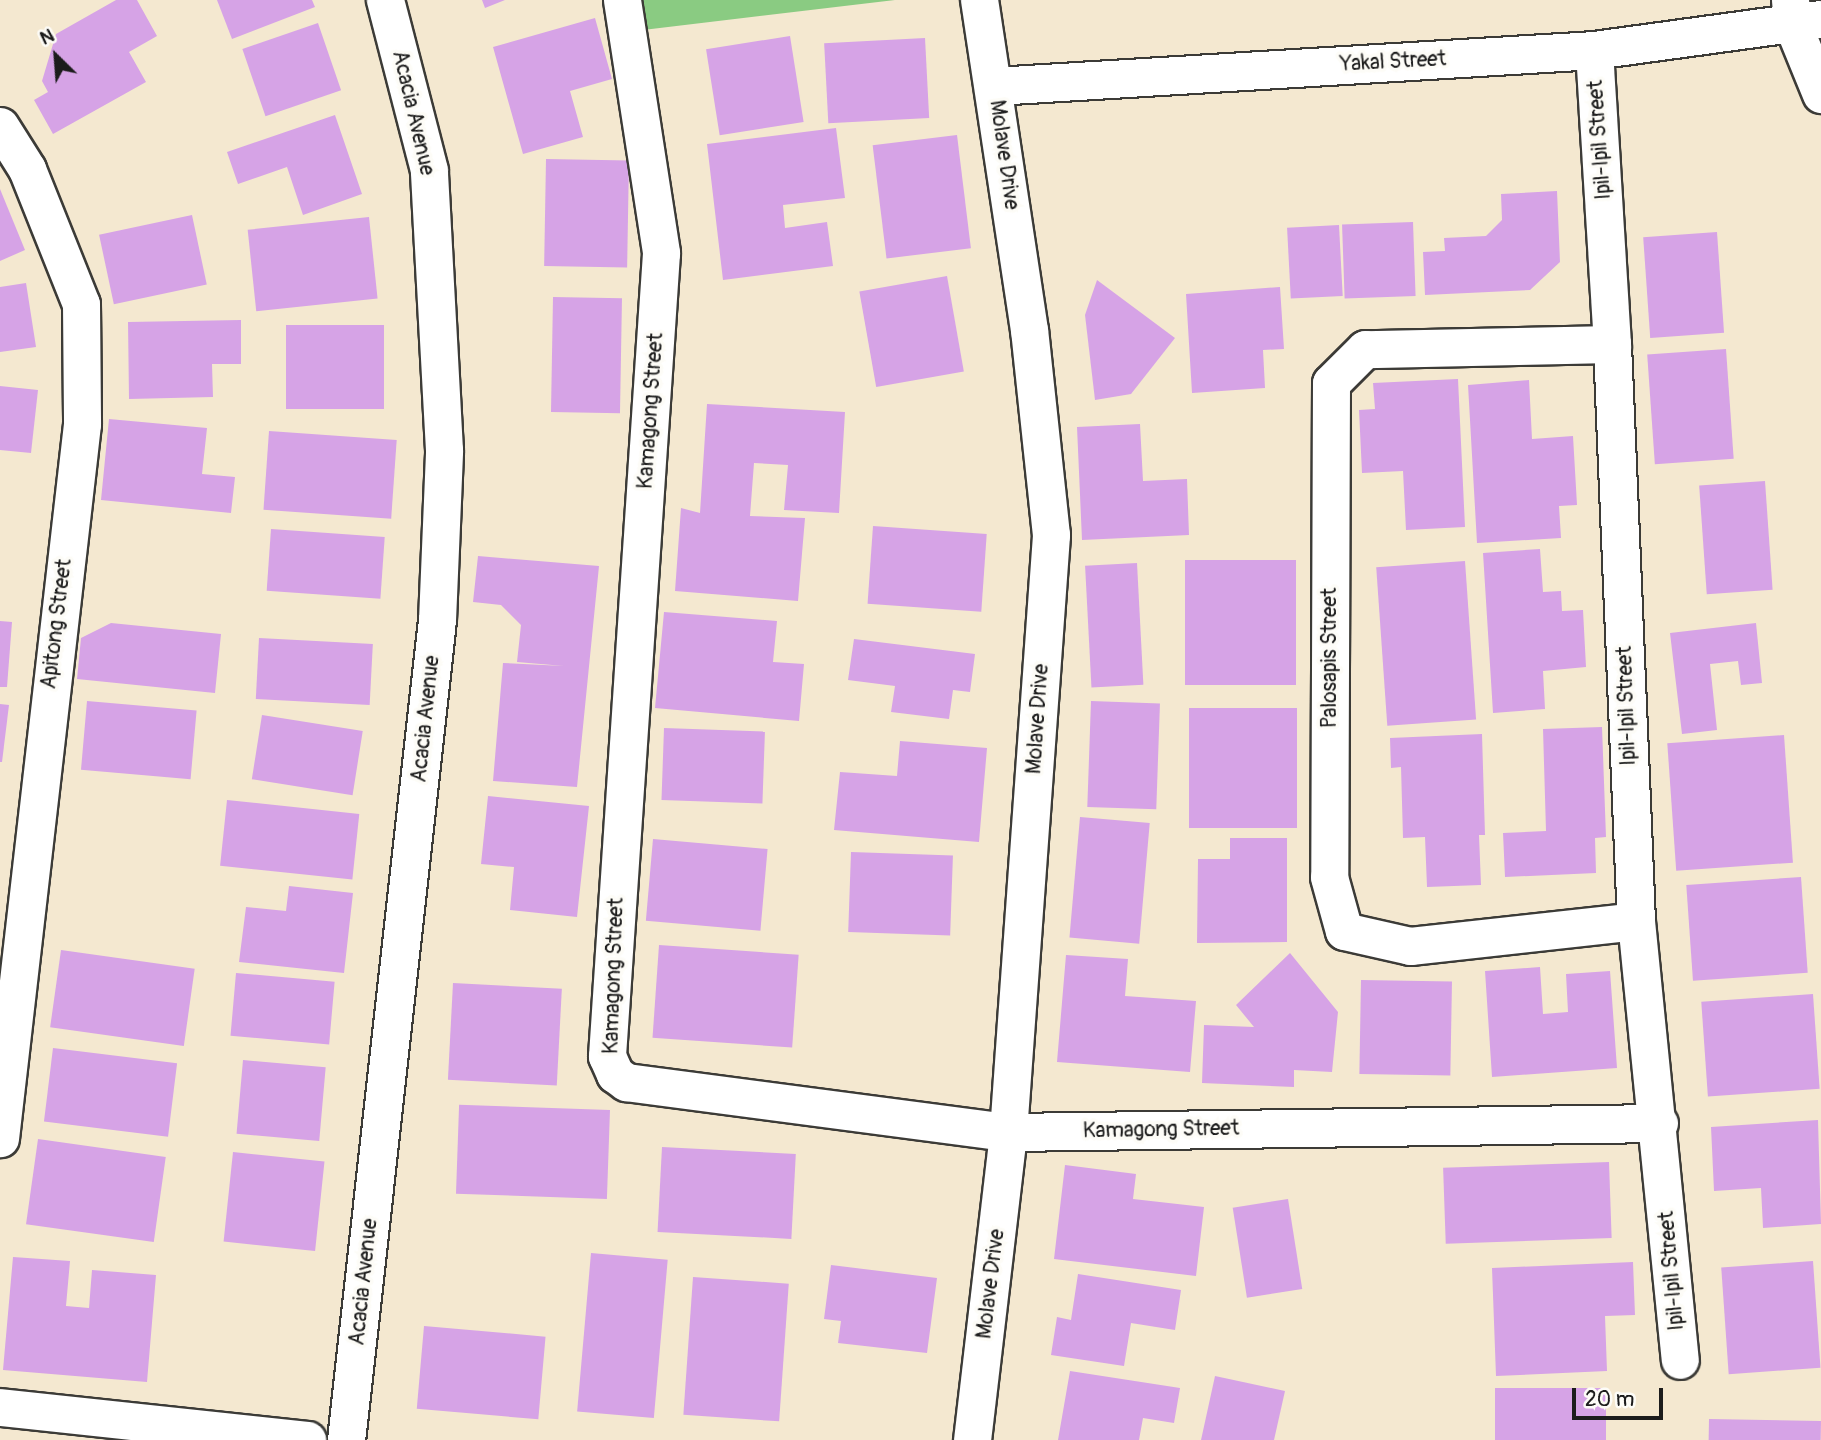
<!DOCTYPE html>
<html>
<head>
<meta charset="utf-8">
<style>
	body { margin:0 }
	#map { position:relative; width:1821px; height:1440px; overflow:hidden; background:#f4e8d0; font-family:Pangolin,sans-serif }
	div>[style] { position:absolute }
	[style*='--x'] { left:calc(var(--x)*1px); top:calc(var(--y)*1px); width:calc(var(--w)*1px); rotate:calc(var(--a)*1deg) }
	.green>* { inset:0; background:#8acb82 }
	.building>* { inset:0; background:#d6a3e6; transform-origin:0 0 }
	.roads { filter:drop-shadow(2px 0 #3c3b37) drop-shadow(-2px 0 #3c3b37) drop-shadow(0 2px #3c3b37) drop-shadow(0 -2px #3c3b37) }
	.minor>* { height:37px; margin:-18.5px; padding:0 18.5px; transform-origin:18.5px; border-radius:18.5px; background:#fff }
	span { translate:-50% -50%; white-space:nowrap; text-align:center; line-height:1.15; -webkit-text-stroke:7px #fdfcf7; paint-order:stroke }
	.street-label { font-size:21px; color:#1c1c1c }
	.north { position:absolute; left:21px; top:21px; width:70px; height:70px; -webkit-text-stroke:5px #fdfcf7; paint-order:stroke; rotate:335deg; font-size:19px; font-weight:700; line-height:28px; text-align:center; color:#1c1c1c }
	.north::after { content:''; display:block; margin:auto; width:24px; height:32px; background:#1c1c1c; clip-path:polygon(50% 0,100% 100%,50% 72%,0 100%) }
	.scale { position:absolute; left:1572px; top:1388px; width:91px; height:32px; box-sizing:border-box; border:4px solid #1c1c1c; border-top:0; padding-left:9px; font-size:21px; line-height:24px; white-space:nowrap; color:#1c1c1c; -webkit-text-stroke:5px #fdfcf7; paint-order:stroke }
</style>
</head>
<body>
<div id="map">
	<div class="green">
		<div style="clip-path:polygon(639px 0,895px 0,643px 30px)"></div>
	</div>
	<div class="building">
		<div style="clip-path:polygon(116px 0,137px 0,157px 36px,129px 52px,146px 82px,53px 134px,34px 100px,48px 92px,42px 81px,56px 34px)"></div>
		<div style="clip-path:polygon(217px 0,312px 0,315px 7px,232px 39px)"></div>
		<div style="clip-path:polygon(482px 0,505px 0,485px 8px)"></div>
		<div style="clip-path:polygon(595px 18px,612px 79px,570px 91px,583px 137px,523px 154px,493px 47px)"></div>
		<div style="left:318px;top:23px;width:71px;height:80px;rotate:71deg"></div>
		<div style="left:790px;top:36px;width:87px;height:85px;rotate:81deg"></div>
		<div style="left:925px;top:38px;width:80px;height:101px;rotate:87deg"></div>
		<div style="clip-path:polygon(335px 115px,362px 194px,303px 215px,287px 167px,238px 184px,227px 152px)"></div>
		<div style="clip-path:polygon(836px 128px,845px 198px,783px 205px,785px 228px,827px 222px,833px 266px,723px 280px,707px 144px)"></div>
		<div style="left:957px;top:135px;width:114px;height:85px;rotate:83deg"></div>
		<div style="left:546px;top:159px;width:83px;height:107px;rotate:1deg"></div>
		<div style="clip-path:polygon(0 189px,25px 250px,0 261px)"></div>
		<div style="clip-path:polygon(1557px 191px,1560px 262px,1530px 290px,1425px 295px,1423px 252px,1445px 251px,1444px 238px,1486px 236px,1502px 220px,1501px 194px)"></div>
		<div style="left:192px;top:215px;width:71px;height:95px;rotate:78deg"></div>
		<div style="left:369px;top:217px;width:82px;height:122px;rotate:84deg"></div>
		<div style="left:1413px;top:222px;width:74px;height:71px;rotate:88deg"></div>
		<div style="left:1339px;top:225px;width:71px;height:52px;rotate:87deg"></div>
		<div style="left:1717px;top:232px;width:101px;height:74px;rotate:86deg"></div>
		<div style="left:947px;top:276px;width:97px;height:89px;rotate:80deg"></div>
		<div style="clip-path:polygon(1097px 280px,1175px 338px,1131px 394px,1095px 400px,1085px 315px)"></div>
		<div style="clip-path:polygon(26px 283px,36px 347px,0 352px,0 287px)"></div>
		<div style="clip-path:polygon(1280px 287px,1284px 349px,1263px 350px,1265px 388px,1192px 393px,1186px 294px)"></div>
		<div style="left:553px;top:297px;width:69px;height:115px;rotate:1deg"></div>
		<div style="clip-path:polygon(241px 320px,241px 364px,212px 364px,213px 397px,129px 399px,128px 322px)"></div>
		<div style="left:286px;top:325px;width:98px;height:84px"></div>
		<div style="left:1726px;top:349px;width:110px;height:79px;rotate:86deg"></div>
		<div style="clip-path:polygon(1458px 379px,1465px 527px,1406px 530px,1403px 471px,1362px 473px,1359px 410px,1375px 409px,1373px 383px)"></div>
		<div style="clip-path:polygon(1529px 380px,1532px 439px,1573px 436px,1577px 505px,1559px 506px,1561px 538px,1477px 543px,1468px 385px)"></div>
		<div style="clip-path:polygon(0 386px,38px 390px,31px 453px,0 450px)"></div>
		<div style="clip-path:polygon(707px 404px,845px 412px,839px 513px,784px 510px,788px 465px,754px 463px,750px 516px,805px 518px,798px 601px,675px 591px,681px 508px,700px 513px)"></div>
		<div style="clip-path:polygon(109px 419px,207px 428px,202px 474px,235px 477px,231px 513px,101px 500px)"></div>
		<div style="clip-path:polygon(1140px 424px,1143px 481px,1187px 479px,1189px 535px,1082px 540px,1077px 427px)"></div>
		<div style="left:269px;top:431px;width:128px;height:79px;rotate:4deg"></div>
		<div style="left:1765px;top:481px;width:109px;height:66px;rotate:86deg"></div>
		<div style="left:873px;top:526px;width:114px;height:78px;rotate:4deg"></div>
		<div style="left:271px;top:529px;width:114px;height:62px;rotate:4deg"></div>
		<div style="clip-path:polygon(1540px 549px,1543px 592px,1561px 591px,1562px 611px,1583px 610px,1586px 667px,1543px 671px,1545px 709px,1493px 713px,1483px 553px)"></div>
		<div style="clip-path:polygon(478px 556px,599px 566px,577px 787px,493px 781px,503px 663px,564px 666px,517px 662px,521px 625px,501px 605px,473px 602px)"></div>
		<div style="left:1185px;top:560px;width:111px;height:125px"></div>
		<div style="left:1465px;top:561px;width:159px;height:89px;rotate:86deg"></div>
		<div style="left:1137px;top:563px;width:122px;height:52px;rotate:87deg"></div>
		<div style="clip-path:polygon(664px 612px,777px 621px,773px 662px,804px 664px,799px 721px,655px 708px)"></div>
		<div style="clip-path:polygon(0 621px,12px 622px,7px 687px,0 687px)"></div>
		<div style="clip-path:polygon(111px 623px,221px 634px,215px 693px,77px 679px,81px 638px)"></div>
		<div style="clip-path:polygon(1756px 623px,1762px 683px,1741px 685px,1738px 661px,1710px 664px,1717px 730px,1682px 734px,1670px 633px)"></div>
		<div style="left:259px;top:638px;width:114px;height:61px;rotate:3deg"></div>
		<div style="clip-path:polygon(854px 639px,975px 654px,970px 692px,953px 690px,949px 719px,891px 712px,895px 686px,848px 680px)"></div>
		<div style="left:87px;top:701px;width:110px;height:69px;rotate:5deg"></div>
		<div style="left:1091px;top:701px;width:69px;height:106px;rotate:2deg"></div>
		<div style="clip-path:polygon(0 704px,9px 705px,2px 762px,0 762px)"></div>
		<div style="left:1297px;top:708px;width:120px;height:108px;rotate:90deg"></div>
		<div style="left:262px;top:715px;width:102px;height:65px;rotate:9deg"></div>
		<div style="clip-path:polygon(1602px 727px,1606px 837px,1595px 838px,1596px 873px,1505px 877px,1503px 833px,1546px 831px,1543px 729px)"></div>
		<div style="left:664px;top:728px;width:101px;height:72px;rotate:2deg"></div>
		<div style="clip-path:polygon(1482px 734px,1485px 835px,1479px 835px,1481px 885px,1427px 887px,1425px 837px,1403px 838px,1401px 767px,1391px 768px,1390px 738px)"></div>
		<div style="left:1784px;top:735px;width:128px;height:117px;rotate:86deg"></div>
		<div style="clip-path:polygon(900px 741px,987px 748px,979px 842px,834px 830px,840px 772px,897px 776px)"></div>
		<div style="clip-path:polygon(488px 796px,589px 806px,577px 917px,510px 910px,514px 867px,481px 864px)"></div>
		<div style="left:227px;top:800px;width:133px;height:66px;rotate:6deg"></div>
		<div style="left:1080px;top:817px;width:70px;height:121px;rotate:5deg"></div>
		<div style="clip-path:polygon(1230px 838px,1287px 838px,1287px 942px,1197px 943px,1198px 859px,1230px 859px)"></div>
		<div style="left:653px;top:839px;width:115px;height:82px;rotate:5deg"></div>
		<div style="left:851px;top:852px;width:102px;height:80px;rotate:2deg"></div>
		<div style="left:1801px;top:877px;width:96px;height:115px;rotate:86deg"></div>
		<div style="clip-path:polygon(289px 886px,353px 893px,344px 973px,239px 962px,246px 907px,286px 911px)"></div>
		<div style="left:659px;top:945px;width:140px;height:93px;rotate:4deg"></div>
		<div style="left:61px;top:950px;width:135px;height:78px;rotate:8deg"></div>
		<div style="clip-path:polygon(1290px 953px,1338px 1012px,1332px 1072px,1294px 1070px,1294px 1087px,1202px 1083px,1204px 1025px,1254px 1027px,1236px 1005px)"></div>
		<div style="clip-path:polygon(1066px 955px,1128px 959px,1125px 996px,1196px 1001px,1190px 1072px,1057px 1062px)"></div>
		<div style="clip-path:polygon(1540px 967px,1543px 1014px,1568px 1012px,1566px 974px,1610px 971px,1617px 1068px,1492px 1077px,1485px 971px)"></div>
		<div style="left:236px;top:973px;width:99px;height:63px;rotate:5deg"></div>
		<div style="left:1361px;top:980px;width:91px;height:94px;rotate:1deg"></div>
		<div style="left:453px;top:983px;width:109px;height:97px;rotate:3deg"></div>
		<div style="left:1813px;top:994px;width:95px;height:112px;rotate:86deg"></div>
		<div style="left:53px;top:1048px;width:125px;height:74px;rotate:7deg"></div>
		<div style="left:243px;top:1060px;width:83px;height:74px;rotate:5deg"></div>
		<div style="left:610px;top:1110px;width:89px;height:151px;rotate:92deg"></div>
		<div style="clip-path:polygon(1818px 1120px,1821px 1224px,1763px 1228px,1761px 1188px,1714px 1191px,1711px 1127px)"></div>
		<div style="left:38px;top:1139px;width:129px;height:86px;rotate:8deg"></div>
		<div style="left:662px;top:1147px;width:134px;height:85px;rotate:3deg"></div>
		<div style="left:233px;top:1152px;width:92px;height:90px;rotate:6deg"></div>
		<div style="left:1609px;top:1162px;width:76px;height:166px;rotate:88deg"></div>
		<div style="clip-path:polygon(1065px 1165px,1136px 1174px,1133px 1199px,1204px 1207px,1196px 1276px,1054px 1259px)"></div>
		<div style="left:1288px;top:1199px;width:91px;height:56px;rotate:81deg"></div>
		<div style="left:591px;top:1253px;width:77px;height:159px;rotate:5deg"></div>
		<div style="clip-path:polygon(13px 1257px,70px 1261px,66px 1306px,89px 1308px,92px 1270px,156px 1275px,147px 1382px,3px 1370px)"></div>
		<div style="left:1813px;top:1261px;width:107px;height:92px;rotate:86deg"></div>
		<div style="clip-path:polygon(1633px 1262px,1635px 1315px,1605px 1316px,1607px 1371px,1496px 1376px,1492px 1268px)"></div>
		<div style="clip-path:polygon(831px 1265px,937px 1278px,927px 1353px,838px 1343px,841px 1321px,824px 1319px)"></div>
		<div style="clip-path:polygon(1078px 1274px,1181px 1290px,1175px 1330px,1131px 1323px,1124px 1366px,1051px 1355px,1057px 1317px,1071px 1320px)"></div>
		<div style="left:693px;top:1277px;width:96px;height:138px;rotate:4deg"></div>
		<div style="left:424px;top:1326px;width:122px;height:83px;rotate:5deg"></div>
		<div style="clip-path:polygon(1070px 1371px,1180px 1388px,1174px 1423px,1143px 1418px,1139px 1440px,1058px 1440px)"></div>
		<div style="clip-path:polygon(1215px 1376px,1285px 1391px,1274px 1440px,1201px 1440px)"></div>
		<div style="left:1495px;top:1388px;width:111px;height:52px"></div>
		<div style="left:1709px;top:1419px;width:112px;height:21px;rotate:1deg"></div>
	</div>
	<div class="roads">
		<div class="minor">
			<div style="--x:622;--y:0;--w:256;--a:81.2"></div>
			<div style="--x:661;--y:253;--w:805;--a:93.85"></div>
			<div style="--x:607;--y:1056;--w:20;--a:66"></div>
			<div style="--x:615;--y:1074;--w:14;--a:36"></div>
			<div style="--x:626;--y:1082;--w:385;--a:7.5"></div>
			<div style="--x:1008;--y:1132;--w:651;--a:-0.79"></div>
			<div style="--x:1790;--y:0;--w:23;--a:85"></div>
			<div style="--x:1792;--y:23;--w:77;--a:67.8"></div>
			<div style="--x:1594;--y:50;--w:295;--a:86.5"></div>
			<div style="--x:1612;--y:344;--w:577;--a:87.62"></div>
			<div style="--x:1636;--y:921;--w:441;--a:84.3"></div>
			<div style="--x:994;--y:86;--w:601;--a:-3.43"></div>
			<div style="--x:1594;--y:50;--w:229;--a:-7.8"></div>
			<div style="--x:0;--y:126;--w:51;--a:57.9"></div>
			<div style="--x:27;--y:169;--w:145;--a:68.2"></div>
			<div style="--x:81;--y:304;--w:120;--a:89.5"></div>
			<div style="--x:82;--y:424;--w:719;--a:96.55"></div>
			<div style="--x:1612;--y:344;--w:247;--a:178.8"></div>
			<div style="--x:1365;--y:349;--w:48;--a:135"></div>
			<div style="--x:1331;--y:383;--w:494;--a:90.2"></div>
			<div style="--x:1329;--y:877;--w:56;--a:74.5"></div>
			<div style="--x:1344;--y:931;--w:68;--a:12.8"></div>
			<div style="--x:1410;--y:946;--w:227;--a:-6.3"></div>
			<div style="--x:0;--y:1407;--w:309;--a:6.1"></div>
			<div style="--x:346;--y:1440;--w:825;--a:-83.67"></div>
			<div style="--x:437;--y:620;--w:170;--a:-87.6"></div>
			<div style="--x:444;--y:450;--w:280;--a:-93.1"></div>
			<div style="--x:429;--y:170;--w:176;--a:-104.5"></div>
			<div style="--x:972;--y:1440;--w:310;--a:-83.3"></div>
			<div style="--x:1008;--y:1132;--w:599;--a:-85.88"></div>
			<div style="--x:1051;--y:535;--w:206;--a:-96.1"></div>
			<div style="--x:1029;--y:330;--w:334;--a:-98.6"></div>
		</div>
	</div>
	<div class="street-label">
		<span style="left:1393px;top:62px;rotate:-3deg">Yakal Street</span>
		<span style="left:413px;top:113px;rotate:77deg">Acacia Avenue</span>
		<span style="left:1600px;top:140px;rotate:-94deg">Ipil-Ipil Street</span>
		<span style="left:1004px;top:155px;rotate:82deg">Molave Drive</span>
		<span style="left:651px;top:411px;rotate:-86deg">Kamagong Street</span>
		<span style="left:57px;top:624px;rotate:-83deg">Apitong Street</span>
		<span style="left:1330px;top:658px;rotate:-90deg">Palosapis Street</span>
		<span style="left:1627px;top:706px;rotate:-92deg">Ipil-Ipil Street</span>
		<span style="left:426px;top:719px;rotate:-84deg">Acacia Avenue</span>
		<span style="left:1038px;top:719px;rotate:-86deg">Molave Drive</span>
		<span style="left:614px;top:976px;rotate:-88deg">Kamagong Street</span>
		<span style="left:1161px;top:1130px;rotate:-1deg">Kamagong Street</span>
		<span style="left:1672px;top:1271px;rotate:-95deg">Ipil-Ipil Street</span>
		<span style="left:364px;top:1282px;rotate:-84deg">Acacia Avenue</span>
		<span style="left:991px;top:1284px;rotate:-83deg">Molave Drive</span>
	</div>
	<div class="north">N</div>
	<div class="scale">20 m</div>
</div>
</body>
</html>
